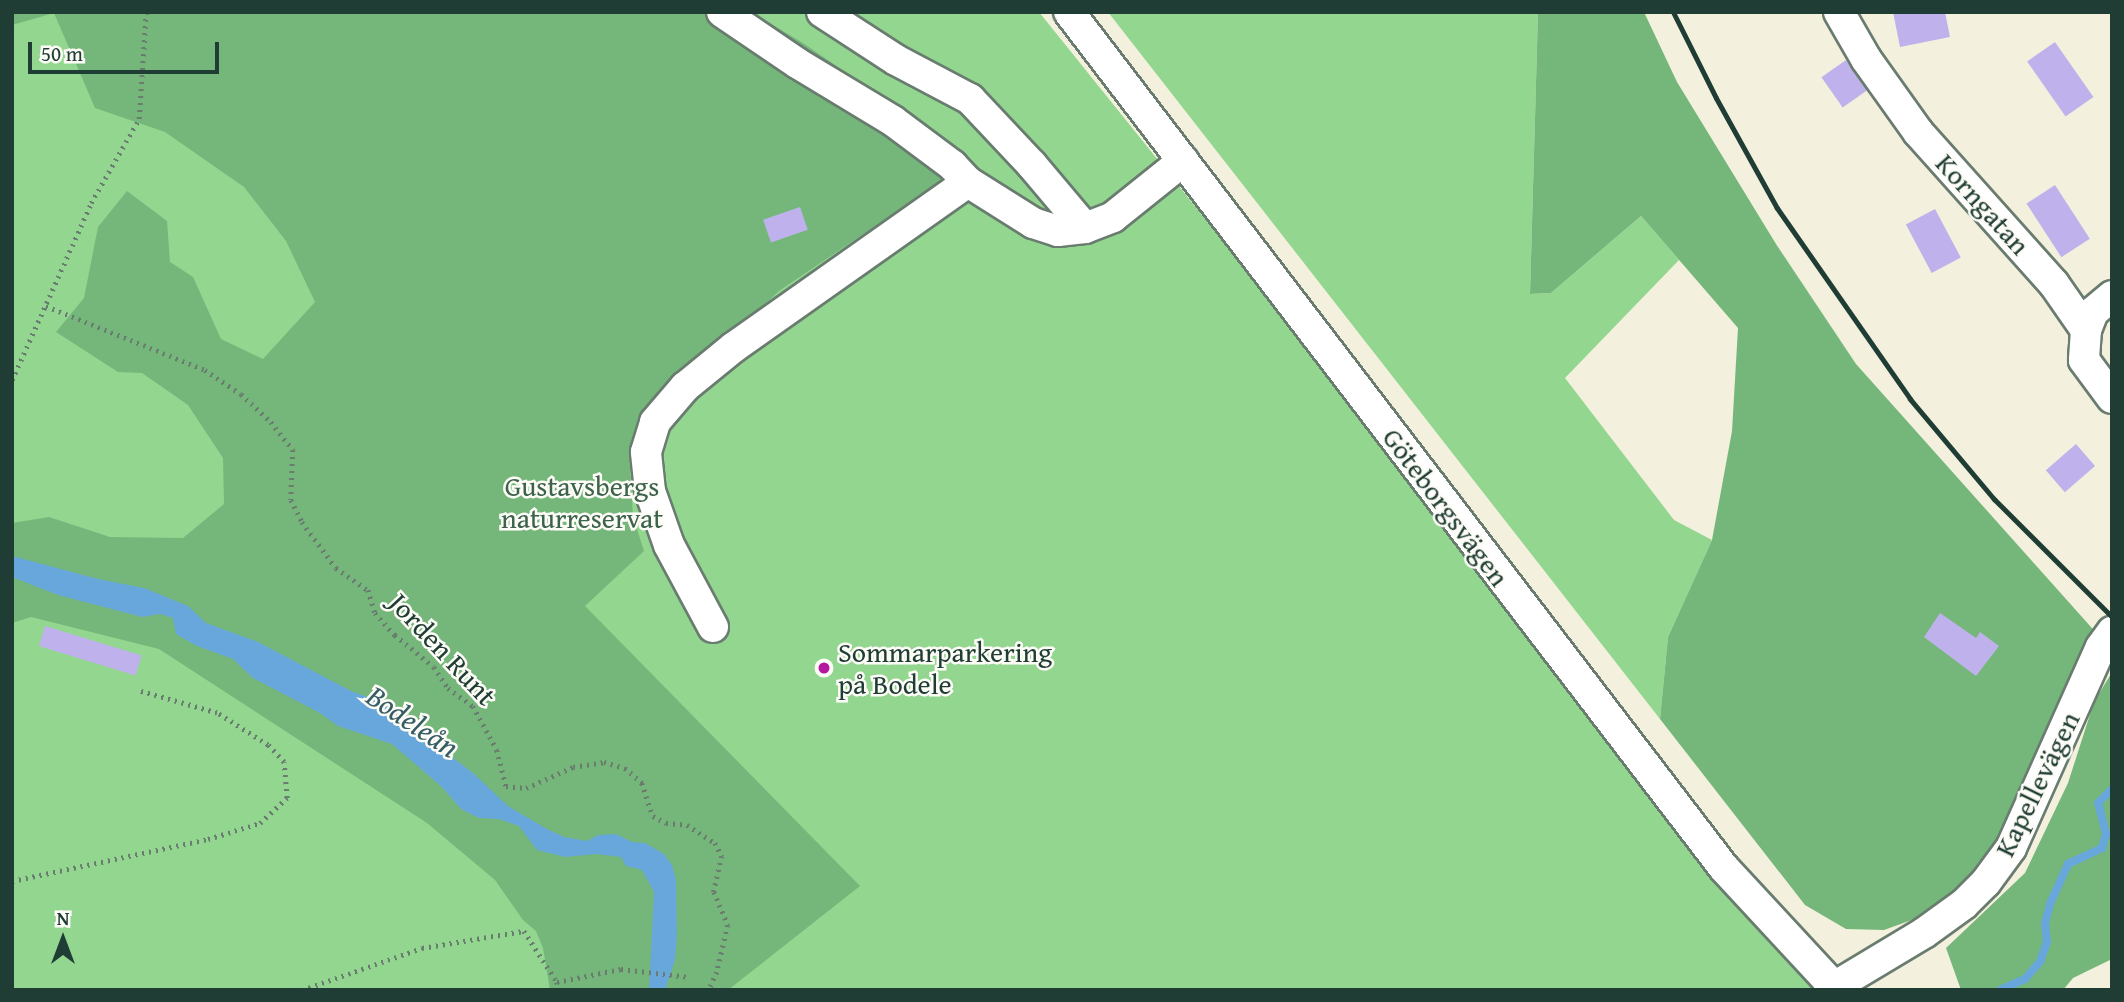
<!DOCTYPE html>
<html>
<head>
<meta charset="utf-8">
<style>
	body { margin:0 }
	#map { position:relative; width:2124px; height:1002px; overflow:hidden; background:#f3f0dd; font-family:"Gentium Book Plus",serif }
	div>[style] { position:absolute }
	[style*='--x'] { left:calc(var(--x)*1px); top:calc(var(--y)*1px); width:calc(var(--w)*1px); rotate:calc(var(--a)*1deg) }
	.green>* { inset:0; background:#92d690 }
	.forest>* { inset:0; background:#75b77a }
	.water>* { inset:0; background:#68a7db }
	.stream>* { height:8px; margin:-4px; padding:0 4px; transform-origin:4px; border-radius:4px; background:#68a7db }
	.building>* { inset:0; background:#bfb2ec; transform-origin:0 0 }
	.path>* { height:4.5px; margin-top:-2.25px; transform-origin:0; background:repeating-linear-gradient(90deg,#697c6f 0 2px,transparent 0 7px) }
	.roads { filter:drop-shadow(2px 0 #697c6f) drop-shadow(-2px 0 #697c6f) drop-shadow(0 2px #697c6f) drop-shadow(0 -2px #697c6f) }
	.minor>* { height:30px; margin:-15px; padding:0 15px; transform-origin:15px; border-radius:15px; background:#fff }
	.rail>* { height:5px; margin:-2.5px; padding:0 2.5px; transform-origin:2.5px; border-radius:2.5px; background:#1f3d34 }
	.dots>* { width:19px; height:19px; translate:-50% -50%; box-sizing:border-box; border:4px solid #fdfcf7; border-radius:50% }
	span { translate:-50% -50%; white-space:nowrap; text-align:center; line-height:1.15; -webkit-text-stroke:5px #fdfcf7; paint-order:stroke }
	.street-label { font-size:28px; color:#1f3d34 }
	.park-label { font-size:28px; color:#3c634b }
	.poi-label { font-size:28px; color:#1f3d34 }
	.left { translate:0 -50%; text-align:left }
	.water-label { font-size:30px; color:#355d66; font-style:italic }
	.frame { position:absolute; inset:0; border:14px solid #1f3d34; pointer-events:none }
	.north { position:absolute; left:28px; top:904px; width:70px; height:70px; -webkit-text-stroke:5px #fdfcf7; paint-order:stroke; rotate:0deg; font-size:19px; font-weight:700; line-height:28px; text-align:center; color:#1f3d34 }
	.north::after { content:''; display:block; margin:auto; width:24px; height:32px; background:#1f3d34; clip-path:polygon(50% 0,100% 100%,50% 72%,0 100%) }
	.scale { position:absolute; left:28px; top:42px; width:191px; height:32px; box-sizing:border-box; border:4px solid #1f3d34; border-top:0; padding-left:9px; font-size:21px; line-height:24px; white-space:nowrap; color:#1f3d34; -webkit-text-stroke:5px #fdfcf7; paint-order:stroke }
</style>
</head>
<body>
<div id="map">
	<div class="green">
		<div style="clip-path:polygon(12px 12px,1039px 12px,1792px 949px,1833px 990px,12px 990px)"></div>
		<div style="clip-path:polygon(1108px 12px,1538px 12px,1530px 294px,1551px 293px,1641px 216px,1679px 260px,1565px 378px,1674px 520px,1712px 540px,1668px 637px,1660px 719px)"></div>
	</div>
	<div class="forest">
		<div style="clip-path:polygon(12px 12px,751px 12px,803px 43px,951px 145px,943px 180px,779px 291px,642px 418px,629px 449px,633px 517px,644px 551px,585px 606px,860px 886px,728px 990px,550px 990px,543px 948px,536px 931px,523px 920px,495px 880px,427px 823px,159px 649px,31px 617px,12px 623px,12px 523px,49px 517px,110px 537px,183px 538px,224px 504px,223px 458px,188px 405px,142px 373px,118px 372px,56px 332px,84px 298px,98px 227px,127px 191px,167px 221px,170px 262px,193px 277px,221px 339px,263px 359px,315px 302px,286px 241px,244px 187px,165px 132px,95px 108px,54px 13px,12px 25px)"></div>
		<div style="clip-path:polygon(1538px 12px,1644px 12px,1677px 82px,1776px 244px,1856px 364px,2099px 636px,2012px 812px,1977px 874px,1931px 913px,1884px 930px,1846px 929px,1805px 905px,1660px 719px,1668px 637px,1712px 540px,1732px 431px,1738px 328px,1641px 216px,1551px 293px,1530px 294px)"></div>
		<div style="clip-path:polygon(2112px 672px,2112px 959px,2073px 978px,2063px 990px,1961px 990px,1946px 948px,2025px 873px,2068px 783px,2094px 702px)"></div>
	</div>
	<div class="water">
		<div style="clip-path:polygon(12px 556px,98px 579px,144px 588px,188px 606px,206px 623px,258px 642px,351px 691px,378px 701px,473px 773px,508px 806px,545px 828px,564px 837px,587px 841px,598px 835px,616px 834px,632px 842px,645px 843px,664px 854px,672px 865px,676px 879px,677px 935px,675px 960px,665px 990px,649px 990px,654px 892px,642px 870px,626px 866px,621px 857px,596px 854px,565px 857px,537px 850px,519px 826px,499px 819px,479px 818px,461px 809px,442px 787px,392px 744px,338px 726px,320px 713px,253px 678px,233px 659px,197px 646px,176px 634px,173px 618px,160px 614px,142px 617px,58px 595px,12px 577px)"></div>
	</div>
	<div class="stream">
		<div style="--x:2000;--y:990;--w:27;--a:-24"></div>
		<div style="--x:2025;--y:979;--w:23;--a:-49"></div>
		<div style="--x:2040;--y:962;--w:21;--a:-71"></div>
		<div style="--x:2047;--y:942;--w:19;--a:-96"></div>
		<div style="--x:2045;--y:923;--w:20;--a:-75"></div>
		<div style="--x:2050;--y:904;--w:44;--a:-65.8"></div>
		<div style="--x:2068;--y:864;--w:38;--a:-25"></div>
		<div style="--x:2102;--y:848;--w:15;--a:-74"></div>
		<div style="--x:2106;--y:834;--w:32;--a:-104"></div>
		<div style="--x:2098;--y:803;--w:20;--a:-45"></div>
	</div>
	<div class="building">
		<div style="clip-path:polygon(1893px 12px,1945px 12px,1950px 37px,1900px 47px)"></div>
		<div style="left:2055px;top:42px;width:67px;height:34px;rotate:55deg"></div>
		<div style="left:1846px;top:60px;width:37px;height:30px;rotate:55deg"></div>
		<div style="left:2055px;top:185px;width:64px;height:34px;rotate:57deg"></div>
		<div style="left:800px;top:207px;width:24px;height:39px;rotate:71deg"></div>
		<div style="left:1935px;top:209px;width:55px;height:33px;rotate:62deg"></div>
		<div style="left:2076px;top:444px;width:29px;height:40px;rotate:49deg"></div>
		<div style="clip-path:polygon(1940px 613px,1976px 638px,1980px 632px,1999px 646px,1976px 676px,1924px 637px)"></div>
		<div style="left:45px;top:626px;width:101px;height:21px;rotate:17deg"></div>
	</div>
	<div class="path">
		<div style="--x:46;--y:306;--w:171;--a:21.9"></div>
		<div style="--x:205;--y:370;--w:43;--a:33.7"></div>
		<div style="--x:241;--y:394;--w:41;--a:43"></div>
		<div style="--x:271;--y:422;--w:36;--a:52"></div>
		<div style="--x:293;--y:450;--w:50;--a:92.3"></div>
		<div style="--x:291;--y:500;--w:25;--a:63"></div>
		<div style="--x:302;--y:522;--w:57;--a:53.5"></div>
		<div style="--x:336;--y:568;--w:39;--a:35"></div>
		<div style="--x:368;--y:590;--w:24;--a:73"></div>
		<div style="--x:375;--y:613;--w:30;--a:48"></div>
		<div style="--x:395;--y:635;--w:50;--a:39.4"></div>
		<div style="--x:434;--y:667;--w:25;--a:56"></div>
		<div style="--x:448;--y:688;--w:31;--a:36"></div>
		<div style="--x:473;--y:706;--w:50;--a:61.4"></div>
		<div style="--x:497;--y:750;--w:37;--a:76"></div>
		<div style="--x:506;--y:786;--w:20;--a:6"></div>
		<div style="--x:526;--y:788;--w:51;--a:-24.1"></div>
		<div style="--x:573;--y:767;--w:31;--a:-9"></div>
		<div style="--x:604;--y:762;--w:22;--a:16"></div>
		<div style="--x:625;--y:768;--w:23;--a:41"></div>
		<div style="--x:642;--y:783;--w:35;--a:72"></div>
		<div style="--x:653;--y:816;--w:15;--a:28"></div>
		<div style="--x:666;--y:823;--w:21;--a:5"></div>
		<div style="--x:687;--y:825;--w:33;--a:33"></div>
		<div style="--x:715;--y:843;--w:15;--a:62"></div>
		<div style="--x:722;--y:856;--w:37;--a:103"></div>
		<div style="--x:714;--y:892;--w:36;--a:67"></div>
		<div style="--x:728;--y:925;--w:48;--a:103.2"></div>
		<div style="--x:717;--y:972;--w:20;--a:114"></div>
		<div style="--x:12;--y:380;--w:194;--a:-65.9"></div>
		<div style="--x:91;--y:203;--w:97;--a:-60.3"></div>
		<div style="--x:139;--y:119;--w:107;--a:-86.3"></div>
		<div style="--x:12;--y:881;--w:200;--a:-12.1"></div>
		<div style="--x:208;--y:839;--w:54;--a:-17.1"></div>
		<div style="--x:260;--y:823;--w:37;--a:-43"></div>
		<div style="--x:287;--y:798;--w:36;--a:-95"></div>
		<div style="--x:284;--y:762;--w:23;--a:-133"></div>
		<div style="--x:268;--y:745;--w:60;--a:-147.9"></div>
		<div style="--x:217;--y:713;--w:80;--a:-164.1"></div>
		<div style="--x:557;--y:982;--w:65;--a:-11.5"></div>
		<div style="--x:621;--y:969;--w:69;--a:6.6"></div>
		<div style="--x:302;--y:990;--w:127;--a:-19.3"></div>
		<div style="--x:422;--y:948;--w:103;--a:-9.5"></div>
		<div style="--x:524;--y:931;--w:61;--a:57.1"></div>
		<div style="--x:557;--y:982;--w:8;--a:76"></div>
	</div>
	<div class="roads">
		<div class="minor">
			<div style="--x:722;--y:12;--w:91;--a:34.2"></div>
			<div style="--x:797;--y:63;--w:112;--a:31.1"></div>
			<div style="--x:893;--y:121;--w:74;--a:36.7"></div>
			<div style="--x:952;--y:165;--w:23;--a:47"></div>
			<div style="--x:968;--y:182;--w:77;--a:32.2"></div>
			<div style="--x:1033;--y:223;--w:26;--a:18"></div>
			<div style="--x:1058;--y:231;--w:27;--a:-6"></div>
			<div style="--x:1085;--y:228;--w:30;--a:-21"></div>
			<div style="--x:1113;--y:217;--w:90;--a:-38.7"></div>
			<div style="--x:822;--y:12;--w:88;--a:33"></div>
			<div style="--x:896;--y:60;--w:84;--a:27.8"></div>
			<div style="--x:970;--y:99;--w:91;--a:46.8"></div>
			<div style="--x:1032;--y:165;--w:82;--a:49.9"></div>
			<div style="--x:1069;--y:12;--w:1078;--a:52.58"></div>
			<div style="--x:1724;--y:868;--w:166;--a:47.2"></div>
			<div style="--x:1839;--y:12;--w:54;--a:60.1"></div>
			<div style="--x:1866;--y:59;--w:90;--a:54.5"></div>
			<div style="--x:1918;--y:132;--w:204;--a:48.2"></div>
			<div style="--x:2054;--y:284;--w:56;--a:55.2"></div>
			<div style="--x:2086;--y:330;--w:30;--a:94"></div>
			<div style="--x:2084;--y:360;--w:47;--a:53.6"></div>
			<div style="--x:2086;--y:330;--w:19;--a:-69"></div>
			<div style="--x:2093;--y:312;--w:25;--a:-40"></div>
			<div style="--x:713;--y:627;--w:93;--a:-118.2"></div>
			<div style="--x:669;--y:545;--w:57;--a:-109.4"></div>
			<div style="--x:650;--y:491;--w:39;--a:-96"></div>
			<div style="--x:646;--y:452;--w:31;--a:-73"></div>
			<div style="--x:655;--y:422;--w:46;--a:-49.4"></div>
			<div style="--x:685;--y:387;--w:63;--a:-39.2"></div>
			<div style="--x:734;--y:347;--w:286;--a:-35.2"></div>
			<div style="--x:1829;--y:990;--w:111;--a:-31"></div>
			<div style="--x:1924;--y:933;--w:49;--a:-35.9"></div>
			<div style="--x:1964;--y:904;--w:31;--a:-45"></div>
			<div style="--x:1986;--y:882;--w:42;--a:-53.7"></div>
			<div style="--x:2011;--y:848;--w:220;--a:-65.9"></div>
			<div style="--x:2101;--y:647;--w:19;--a:-54"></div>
		</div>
	</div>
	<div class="rail">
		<div style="--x:1673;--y:12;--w:96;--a:63.4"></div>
		<div style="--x:1716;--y:98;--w:126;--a:61"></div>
		<div style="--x:1777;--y:208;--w:233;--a:55.1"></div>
		<div style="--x:1910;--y:399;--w:131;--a:50"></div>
		<div style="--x:1994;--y:499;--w:167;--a:45"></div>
	</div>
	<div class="dots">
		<div style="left:824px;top:668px;background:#b5179e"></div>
	</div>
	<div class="street-label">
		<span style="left:1983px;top:204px;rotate:48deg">Korngatan</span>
		<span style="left:1446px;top:507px;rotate:53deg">Göteborgsvägen</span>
		<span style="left:443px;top:649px;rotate:47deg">Jorden Runt</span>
		<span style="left:2037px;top:784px;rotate:-64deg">Kapellevägen</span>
	</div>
	<div class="park-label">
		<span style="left:582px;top:502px">Gustavsbergs<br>naturreservat</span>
	</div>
	<div class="poi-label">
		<span class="left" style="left:838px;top:668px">Sommarparkering<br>på Bodele</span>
	</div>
	<div class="water-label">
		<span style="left:413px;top:721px;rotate:34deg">Bodeleån</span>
	</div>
	<div class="frame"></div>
	<div class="north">N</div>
	<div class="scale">50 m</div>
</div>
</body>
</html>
